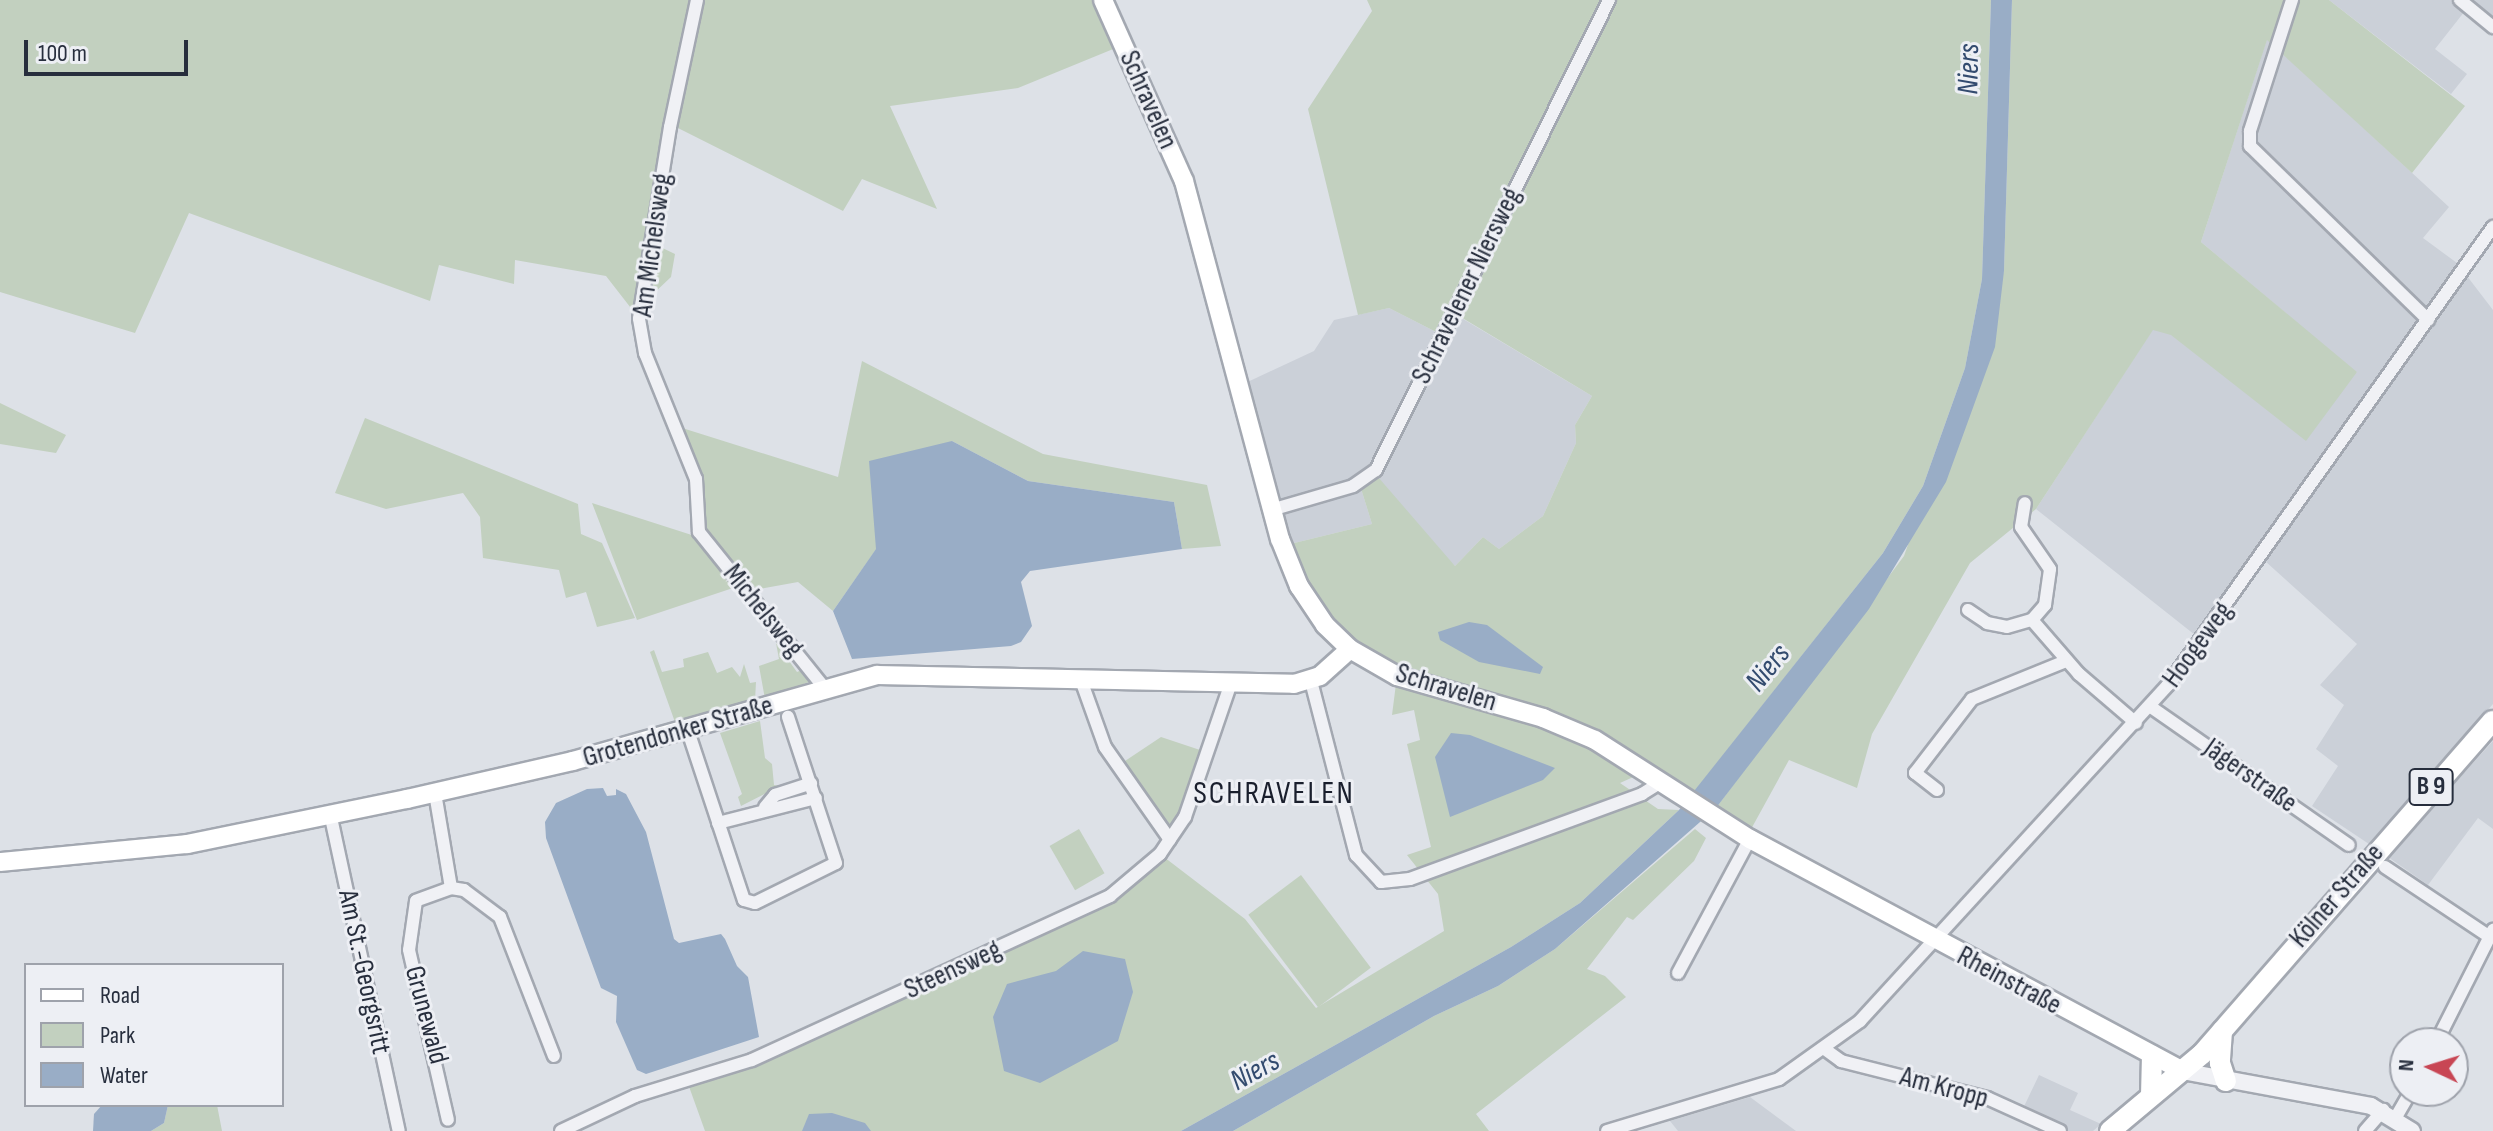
<!DOCTYPE html>
<html>
<head>
<meta charset="utf-8">
<style>
	body { margin:0 }
	#map { position:relative; width:2493px; height:1131px; overflow:hidden; background:#dde1e7; font-family:"Sofia Sans Condensed",sans-serif }
	div>[style] { position:absolute }
	[style*='--x'] { left:calc(var(--x)*1px); top:calc(var(--y)*1px); width:calc(var(--w)*1px); rotate:calc(var(--a)*1deg) }
	.built>* { inset:0; background:#cbd0d8 }
	.green>* { inset:0; background:#c2d0bf; transform-origin:0 0 }
	.water>* { inset:0; background:#99adc6 }
	.roads { filter:drop-shadow(2px 0 #a3a8b1) drop-shadow(-2px 0 #a3a8b1) drop-shadow(0 2px #a3a8b1) drop-shadow(0 -2px #a3a8b1) }
	.minor>* { height:12px; margin:-6px; padding:0 6px; transform-origin:6px; border-radius:6px; background:#f0f1f5 }
	.tertiary>* { height:16px; margin:-8px; padding:0 8px; transform-origin:8px; border-radius:8px; background:#f0f1f5 }
	.secondary>* { height:18px; margin:-9px; padding:0 9px; transform-origin:9px; border-radius:9px; background:#fff }
	.primary>* { height:20px; margin:-10px; padding:0 10px; transform-origin:10px; border-radius:10px; background:#fff }
	span { translate:-50% -50%; white-space:nowrap; text-align:center; line-height:1.15; -webkit-text-stroke:6px #edeff4; paint-order:stroke }
	.shield-label span { padding:2px 6px; background:#edeff4; border:2px solid; border-radius:6px; -webkit-text-stroke-width:0 }
	.shield-label { font-size:26px; color:#272e3d; font-weight:700 }
	.street-label { font-size:28px; color:#272e3d }
	.water-label { font-size:30px; color:#334b6f; font-style:italic }
	.quarter-label { font-size:32px; color:#1a1f2d; letter-spacing:2px }
	.legend { position:absolute; left:24px; top:963px; width:260px; height:144px; box-sizing:border-box; background:#edeff4; border:2px solid #9ea2ab; margin:0; padding:10px 14px; list-style:none; font-size:24px; color:#272e3d }
	.legend li { display:flex; align-items:center; gap:16px; height:40px }
	.legend b { width:40px; border:2px solid #9ea2ab }
	.north { position:absolute; left:2389px; top:1027px; width:80px; height:80px; box-sizing:border-box; background:#edeff4; border:2px solid #9ea2ab; border-radius:50%; rotate:274deg; font-size:22px; font-weight:700; line-height:32px; text-align:center; color:#272e3d }
	.north::after { content:''; display:block; margin:auto; width:28px; height:36px; background:#c84654; clip-path:polygon(50% 0,100% 100%,50% 72%,0 100%) }
	.scale { position:absolute; left:24px; top:40px; width:164px; height:36px; box-sizing:border-box; border:4px solid #272e3d; border-top:0; padding-left:10px; font-size:24px; line-height:28px; white-space:nowrap; color:#272e3d; -webkit-text-stroke:6px #edeff4; paint-order:stroke }
</style>
</head>
<body>
<div id="map">
	<div class="built">
		<div style="clip-path:polygon(2329px 0,2493px 0,2493px 19px,2472px 2px,2435px 49px,2467px 74px,2451px 94px)"></div>
		<div style="clip-path:polygon(2267px 39px,2449px 207px,2423px 238px,2457px 263px,2493px 310px,2493px 704px,2369px 844px,2312px 806px,2338px 766px,2316px 749px,2344px 705px,2320px 685px,2357px 644px,2255px 552px,2195px 635px,2036px 509px,2153px 329px,2357px 373px,2201px 242px)"></div>
		<div style="clip-path:polygon(1389px 308px,1442px 335px,1453px 313px,1592px 396px,1575px 425px,1576px 443px,1543px 516px,1499px 549px,1483px 537px,1455px 566px,1358px 479px,1372px 524px,1282px 546px,1239px 386px,1314px 351px,1334px 320px)"></div>
		<div style="clip-path:polygon(2493px 741px,2493px 829px,2478px 818px,2428px 885px,2388px 857px)"></div>
		<div style="clip-path:polygon(2039px 1075px,2078px 1093px,2070px 1110px,2101px 1124px,2093px 1131px,2045px 1131px,2018px 1119px)"></div>
		<div style="clip-path:polygon(1750px 1097px,1796px 1131px,1678px 1131px,1670px 1121px)"></div>
	</div>
	<div class="green">
		<div style="clip-path:polygon(0 0,1103px 0,1123px 45px,1018px 88px,890px 106px,937px 209px,862px 179px,843px 211px,664px 121px,654px 244px,675px 254px,671px 277px,634px 312px,606px 276px,515px 260px,514px 284px,439px 265px,430px 301px,189px 213px,135px 333px,0 292px)"></div>
		<div style="clip-path:polygon(1367px 0,1991px 0,1982px 279px,1965px 368px,1923px 486px,1883px 553px,1694px 792px,1616px 745px,1640px 774px,1620px 783px,1658px 809px,1679px 810px,1580px 903px,1511px 947px,1181px 1131px,705px 1131px,687px 1081px,752px 1060px,1110px 896px,1160px 854px,1245px 919px,1316px 1008px,1444px 931px,1438px 894px,1407px 855px,1431px 847px,1407px 744px,1420px 740px,1414px 710px,1392px 715px,1397px 676px,1403px 671px,1361px 647px,1336px 624px,1282px 546px,1372px 524px,1358px 479px,1372px 470px,1455px 566px,1483px 537px,1499px 549px,1543px 516px,1576px 443px,1575px 425px,1592px 396px,1454px 313px,1442px 335px,1389px 308px,1358px 315px,1308px 109px,1372px 11px)"></div>
		<div style="clip-path:polygon(2012px 0,2329px 0,2465px 106px,2412px 173px,2267px 40px,2201px 242px,2357px 372px,2306px 441px,2171px 335px,2153px 330px,2036px 509px,1970px 563px,1872px 734px,1857px 788px,1789px 760px,1750px 831px,1716px 808px,1904px 556px,2004px 271px)"></div>
		<div style="clip-path:polygon(862px 361px,1043px 454px,1207px 485px,1221px 546px,1182px 549px,1174px 502px,1028px 481px,952px 441px,833px 611px,798px 582px,749px 591px,736px 587px,637px 620px,592px 503px,698px 537px,705px 508px,679px 427px,838px 477px)"></div>
		<div style="clip-path:polygon(0 403px,66px 435px,56px 453px,0 444px)"></div>
		<div style="clip-path:polygon(365px 418px,578px 504px,581px 534px,602px 543px,635px 618px,597px 627px,586px 592px,566px 598px,559px 570px,483px 558px,480px 517px,463px 493px,386px 509px,335px 493px)"></div>
		<div style="clip-path:polygon(776px 643px,797px 672px,802px 670px,814px 680px,765px 699px,759px 666px,779px 659px)"></div>
		<div style="clip-path:polygon(654px 650px,662px 672px,684px 667px,683px 659px,708px 652px,717px 673px,732px 667px,740px 677px,744px 664px,750px 683px,756px 682px,755px 701px,676px 725px,650px 652px)"></div>
		<div style="clip-path:polygon(760px 721px,765px 758px,772px 764px,774px 785px,780px 786px,741px 806px,738px 797px,742px 794px,720px 733px)"></div>
		<div style="clip-path:polygon(1161px 737px,1203px 751px,1180px 815px,1170px 825px,1122px 763px)"></div>
		<div style="left:1079px;top:829px;width:51px;height:34px;rotate:60deg"></div>
		<div style="clip-path:polygon(1695px 829px,1706px 838px,1694px 861px,1633px 920px,1627px 917px,1587px 969px,1605px 976px,1626px 997px,1476px 1114px,1489px 1131px,1233px 1131px,1434px 1016px,1498px 986px,1555px 949px)"></div>
		<div style="left:1301px;top:875px;width:116px;height:66px;rotate:53deg"></div>
		<div style="clip-path:polygon(168px 1105px,217px 1105px,222px 1131px,151px 1131px,164px 1123px)"></div>
	</div>
	<div class="water">
		<div style="clip-path:polygon(1991px 0,2012px 0,2004px 271px,1995px 347px,1946px 482px,1869px 609px,1716px 808px,1555px 949px,1498px 986px,1434px 1016px,1233px 1131px,1181px 1131px,1511px 947px,1580px 903px,1679px 810px,1883px 553px,1923px 486px,1965px 368px,1982px 279px)"></div>
		<div style="clip-path:polygon(952px 441px,1028px 481px,1174px 502px,1182px 549px,1030px 571px,1021px 582px,1032px 626px,1021px 642px,1011px 646px,852px 659px,833px 611px,876px 549px,869px 461px)"></div>
		<div style="clip-path:polygon(1469px 622px,1487px 625px,1543px 667px,1540px 674px,1479px 662px,1440px 640px,1438px 632px)"></div>
		<div style="clip-path:polygon(1451px 733px,1470px 735px,1555px 768px,1543px 780px,1450px 817px,1435px 757px)"></div>
		<div style="clip-path:polygon(603px 788px,607px 796px,616px 795px,616px 789px,626px 794px,646px 832px,674px 939px,679px 943px,721px 934px,725px 939px,737px 966px,748px 977px,759px 1037px,646px 1074px,637px 1070px,616px 1022px,617px 996px,601px 988px,546px 838px,545px 822px,556px 803px,587px 789px)"></div>
		<div style="clip-path:polygon(1083px 951px,1125px 959px,1133px 992px,1118px 1041px,1040px 1083px,1004px 1071px,993px 1017px,1007px 984px,1056px 971px)"></div>
		<div style="clip-path:polygon(102px 1105px,168px 1105px,164px 1123px,151px 1131px,93px 1131px,94px 1114px)"></div>
		<div style="clip-path:polygon(832px 1113px,865px 1123px,871px 1131px,802px 1131px,809px 1114px)"></div>
	</div>
	<div class="roads">
		<div class="minor">
			<div style="--x:697;--y:0;--w:130;--a:102"></div>
			<div style="--x:670;--y:127;--w:194;--a:99.2"></div>
			<div style="--x:639;--y:319;--w:35;--a:80"></div>
			<div style="--x:645;--y:353;--w:136;--a:68"></div>
			<div style="--x:696;--y:479;--w:53;--a:86.8"></div>
			<div style="--x:699;--y:532;--w:203;--a:51.2"></div>
			<div style="--x:2292;--y:0;--w:138;--a:107.8"></div>
			<div style="--x:2250;--y:131;--w:15;--a:90"></div>
			<div style="--x:2250;--y:146;--w:249;--a:44.3"></div>
			<div style="--x:2460;--y:0;--w:43;--a:39.3"></div>
			<div style="--x:1271;--y:510;--w:85;--a:-16.3"></div>
			<div style="--x:1353;--y:486;--w:28;--a:-35"></div>
			<div style="--x:1376;--y:470;--w:525;--a:-63.63"></div>
			<div style="--x:1968;--y:610;--w:23;--a:34"></div>
			<div style="--x:1987;--y:623;--w:20;--a:11"></div>
			<div style="--x:2007;--y:627;--w:26;--a:-16"></div>
			<div style="--x:2032;--y:620;--w:20;--a:-49"></div>
			<div style="--x:2045;--y:605;--w:36;--a:-82"></div>
			<div style="--x:2050;--y:569;--w:51;--a:-124.6"></div>
			<div style="--x:2021;--y:527;--w:24;--a:-81"></div>
			<div style="--x:2032;--y:620;--w:72;--a:49"></div>
			<div style="--x:2079;--y:674;--w:75;--a:40.7"></div>
			<div style="--x:1081;--y:680;--w:71;--a:70.3"></div>
			<div style="--x:1105;--y:747;--w:113;--a:55"></div>
			<div style="--x:1311;--y:681;--w:180;--a:75.5"></div>
			<div style="--x:1356;--y:855;--w:37;--a:47"></div>
			<div style="--x:1381;--y:882;--w:29;--a:-6"></div>
			<div style="--x:1410;--y:879;--w:247;--a:-20.1"></div>
			<div style="--x:1642;--y:794;--w:25;--a:-32"></div>
			<div style="--x:2151;--y:707;--w:241;--a:34.9"></div>
			<div style="--x:688;--y:731;--w:178;--a:71.7"></div>
			<div style="--x:744;--y:900;--w:11;--a:15"></div>
			<div style="--x:755;--y:903;--w:90;--a:-26.3"></div>
			<div style="--x:836;--y:863;--w:154;--a:-108.2"></div>
			<div style="--x:1937;--y:790;--w:28;--a:-142"></div>
			<div style="--x:1915;--y:773;--w:93;--a:-52.4"></div>
			<div style="--x:1972;--y:699;--w:101;--a:-22"></div>
			<div style="--x:435;--y:793;--w:96;--a:80.4"></div>
			<div style="--x:451;--y:888;--w:37;--a:160"></div>
			<div style="--x:416;--y:901;--w:49;--a:98.1"></div>
			<div style="--x:409;--y:950;--w:174;--a:77.1"></div>
			<div style="--x:765;--y:807;--w:16;--a:-50"></div>
			<div style="--x:775;--y:795;--w:38;--a:-18"></div>
			<div style="--x:330;--y:813;--w:325;--a:77.8"></div>
			<div style="--x:718;--y:823;--w:101;--a:-14.3"></div>
			<div style="--x:2385;--y:867;--w:126;--a:33.7"></div>
			<div style="--x:451;--y:888;--w:13;--a:9"></div>
			<div style="--x:464;--y:890;--w:45;--a:36.9"></div>
			<div style="--x:500;--y:917;--w:149;--a:68.8"></div>
			<div style="--x:1678;--y:973;--w:152;--a:-61.8"></div>
			<div style="--x:2436;--y:1043;--w:127;--a:-63.2"></div>
			<div style="--x:1826;--y:1050;--w:19;--a:36"></div>
			<div style="--x:1841;--y:1061;--w:151;--a:14.2"></div>
			<div style="--x:1987;--y:1098;--w:80;--a:24.3"></div>
			<div style="--x:2396;--y:1117;--w:30;--a:-60"></div>
			<div style="--x:561;--y:1131;--w:82;--a:-25.3"></div>
			<div style="--x:635;--y:1096;--w:122;--a:-17.1"></div>
			<div style="--x:752;--y:1060;--w:394;--a:-24.6"></div>
			<div style="--x:1110;--y:896;--w:65;--a:-40"></div>
			<div style="--x:1160;--y:854;--w:45;--a:-56"></div>
			<div style="--x:1185;--y:817;--w:142;--a:-71.1"></div>
			<div style="--x:1607;--y:1131;--w:180;--a:-16.8"></div>
			<div style="--x:1779;--y:1079;--w:100;--a:-35.6"></div>
			<div style="--x:1860;--y:1021;--w:456;--a:-47.5"></div>
			<div style="--x:2168;--y:685;--w:562;--a:-54.64"></div>
			<div style="--x:2365;--y:1131;--w:28;--a:-49"></div>
		</div>
		<div class="tertiary">
			<div style="--x:2182;--y:1071;--w:192;--a:10.5"></div>
			<div style="--x:2371;--y:1106;--w:48;--a:31.4"></div>
		</div>
		<div class="secondary">
			<div style="--x:1103;--y:0;--w:198;--a:65.9"></div>
			<div style="--x:1184;--y:181;--w:371;--a:75"></div>
			<div style="--x:1280;--y:539;--w:51;--a:68"></div>
			<div style="--x:1299;--y:586;--w:47;--a:56.3"></div>
			<div style="--x:1325;--y:625;--w:35;--a:44"></div>
			<div style="--x:1350;--y:649;--w:54;--a:29.9"></div>
			<div style="--x:1397;--y:676;--w:152;--a:16"></div>
			<div style="--x:1543;--y:718;--w:56;--a:22.9"></div>
			<div style="--x:1595;--y:740;--w:184;--a:32.6"></div>
			<div style="--x:1750;--y:839;--w:490;--a:28.2"></div>
			<div style="--x:0;--y:862;--w:188;--a:-5.5"></div>
			<div style="--x:187;--y:844;--w:225;--a:-11.6"></div>
			<div style="--x:407;--y:799;--w:170;--a:-12.9"></div>
			<div style="--x:573;--y:761;--w:316;--a:-15.8"></div>
			<div style="--x:877;--y:675;--w:417;--a:1.2"></div>
			<div style="--x:1294;--y:684;--w:27;--a:-17"></div>
			<div style="--x:1320;--y:676;--w:40;--a:-42"></div>
		</div>
		<div class="primary">
			<div style="--x:2222;--y:1031;--w:32;--a:94"></div>
			<div style="--x:2220;--y:1063;--w:19;--a:72"></div>
			<div style="--x:2151;--y:1096;--w:40;--a:-88.6"></div>
			<div style="--x:2110;--y:1131;--w:120;--a:-39.9"></div>
			<div style="--x:2202;--y:1054;--w:442;--a:-48.9"></div>
		</div>
	</div>
	<div class="shield-label">
		<span style="left:2431px;top:787px">B 9</span>
	</div>
	<div class="street-label">
		<span style="left:1148px;top:100px;rotate:66deg">Schravelen</span>
		<span style="left:653px;top:245px;rotate:-82deg">Am Michelsweg</span>
		<span style="left:1467px;top:286px;rotate:-64deg">Schravelener Niersweg</span>
		<span style="left:763px;top:611px;rotate:51deg">Michelsweg</span>
		<span style="left:2198px;top:645px;rotate:-54deg">Hoogeweg</span>
		<span style="left:1446px;top:688px;rotate:17deg">Schravelen</span>
		<span style="left:678px;top:732px;rotate:-16deg">Grotendonker Straße</span>
		<span style="left:2250px;top:776px;rotate:35deg">Jägerstraße</span>
		<span style="left:2337px;top:896px;rotate:-49deg">Kölner Straße</span>
		<span style="left:953px;top:970px;rotate:-25deg">Steensweg</span>
		<span style="left:364px;top:972px;rotate:78deg">Am St.-Georgsritt</span>
		<span style="left:2009px;top:981px;rotate:28deg">Rheinstraße</span>
		<span style="left:426px;top:1015px;rotate:75deg">Grunewald</span>
		<span style="left:1944px;top:1088px;rotate:15deg">Am Kropp</span>
	</div>
	<div class="water-label">
		<span style="left:1969px;top:69px;rotate:-89deg">Niers</span>
		<span style="left:1768px;top:668px;rotate:-51deg">Niers</span>
		<span style="left:1255px;top:1071px;rotate:-29deg">Niers</span>
	</div>
	<div class="quarter-label">
		<span style="left:1274px;top:794px">SCHRAVELEN</span>
	</div>
	<ul class="legend">
	<li><b style="height:10px;background:#fff"></b>Road</li>
	<li><b style="height:22px;background:#c2d0bf"></b>Park</li>
	<li><b style="height:22px;background:#99adc6"></b>Water</li>
	</ul>
	<div class="north">N</div>
	<div class="scale">100 m</div>
</div>
</body>
</html>
